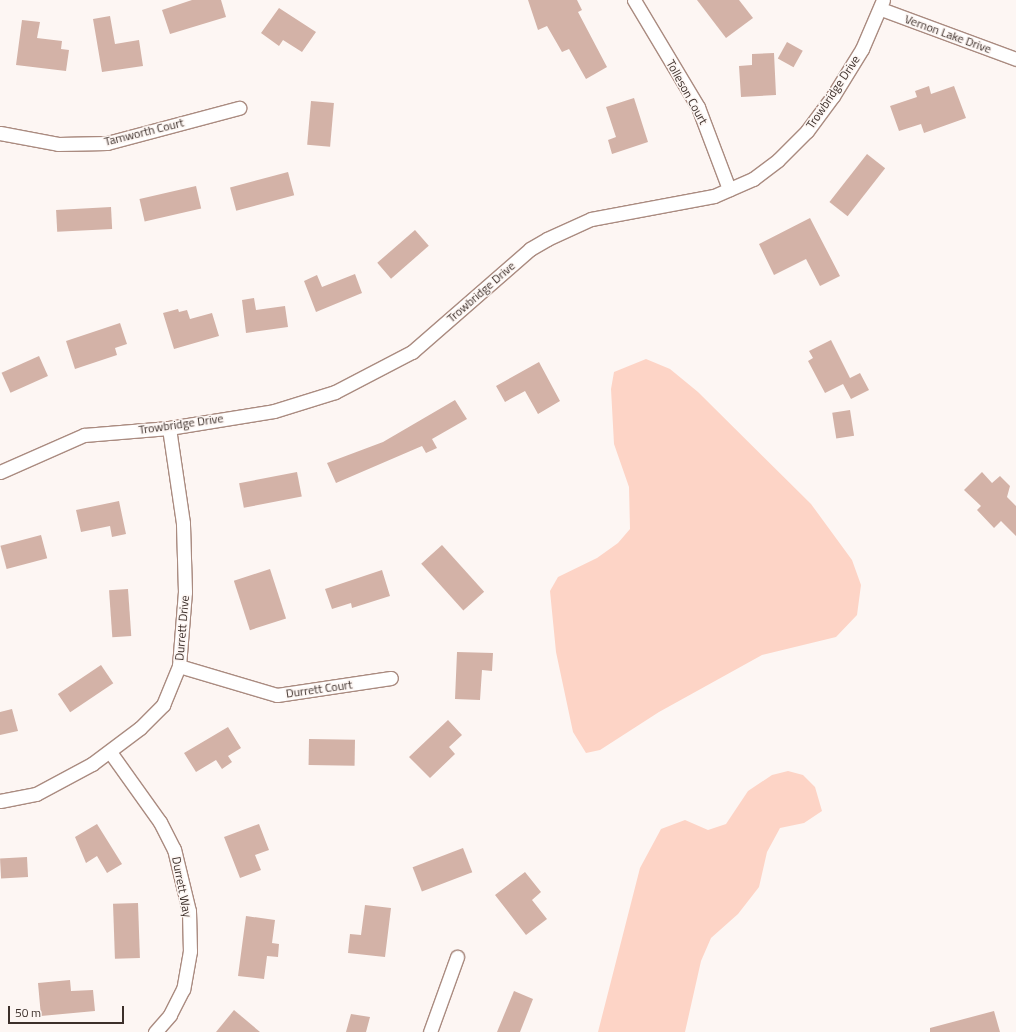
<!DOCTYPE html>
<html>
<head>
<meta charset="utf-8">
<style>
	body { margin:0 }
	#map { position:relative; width:1016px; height:1032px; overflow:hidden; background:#fdf6f3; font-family:"Titillium Web",sans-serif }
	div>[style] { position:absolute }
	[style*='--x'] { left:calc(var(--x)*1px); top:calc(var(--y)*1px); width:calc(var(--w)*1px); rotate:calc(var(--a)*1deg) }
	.water>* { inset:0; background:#fdd4c6 }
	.building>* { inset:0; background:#d3b2a7; transform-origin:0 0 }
	.roads { filter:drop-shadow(1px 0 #aa8b80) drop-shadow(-1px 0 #aa8b80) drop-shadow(0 1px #aa8b80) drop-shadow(0 -1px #aa8b80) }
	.street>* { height:13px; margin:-6.5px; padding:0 6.5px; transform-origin:6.5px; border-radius:6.5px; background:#fff }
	span { translate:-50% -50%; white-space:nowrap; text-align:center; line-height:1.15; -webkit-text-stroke:3px #fdf6f3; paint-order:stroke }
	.street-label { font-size:12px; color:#3c2f2a }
	.scale { position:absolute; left:8px; top:1006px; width:116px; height:18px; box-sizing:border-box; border:2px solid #3c2f2a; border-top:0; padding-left:5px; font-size:12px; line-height:14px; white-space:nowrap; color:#3c2f2a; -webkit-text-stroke:3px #fdf6f3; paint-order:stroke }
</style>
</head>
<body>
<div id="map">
	<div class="water">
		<div style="clip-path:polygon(646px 359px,670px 369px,698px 392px,811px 504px,852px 560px,861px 585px,857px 615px,836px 637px,762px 655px,659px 712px,600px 750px,586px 753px,573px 732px,556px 652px,550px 591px,558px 577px,597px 558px,618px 543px,630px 529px,629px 487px,614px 444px,611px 389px,614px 372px)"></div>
		<div style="clip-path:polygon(788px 771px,803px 775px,815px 787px,822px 811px,804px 823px,780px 828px,767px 852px,759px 887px,738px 914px,711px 938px,701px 961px,685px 1032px,598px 1032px,640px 868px,661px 829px,685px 820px,708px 830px,726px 824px,748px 791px,772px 775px)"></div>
	</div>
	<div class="building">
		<div style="clip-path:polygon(192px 0,221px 0,226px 17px,170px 34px,162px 10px)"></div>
		<div style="clip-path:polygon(528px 0,577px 0,582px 10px,578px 12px,607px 67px,586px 79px,569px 49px,562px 52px,547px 26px,538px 30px)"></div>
		<div style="clip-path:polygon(697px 0,739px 0,753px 18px,726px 38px)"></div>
		<div style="clip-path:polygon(279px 8px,316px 32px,302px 52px,283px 40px,279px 46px,261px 33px)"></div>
		<div style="clip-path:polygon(110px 16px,115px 44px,139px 40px,143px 66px,102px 72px,93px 19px)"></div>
		<div style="clip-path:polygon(22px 20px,40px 22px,37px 38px,62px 41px,61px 49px,69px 50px,66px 71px,16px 65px)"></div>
		<div style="left:787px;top:42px;width:18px;height:19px;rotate:29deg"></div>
		<div style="clip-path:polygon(774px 53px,776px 95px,741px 97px,739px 66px,752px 65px,752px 54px)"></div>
		<div style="clip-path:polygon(929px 86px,931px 94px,954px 86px,966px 118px,924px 133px,921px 124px,899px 131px,890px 106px,917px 97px,915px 91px)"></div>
		<div style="clip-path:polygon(634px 98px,648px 142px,612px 154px,608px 140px,616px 137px,606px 107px)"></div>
		<div style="left:311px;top:101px;width:23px;height:44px;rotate:5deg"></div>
		<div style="left:867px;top:154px;width:23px;height:61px;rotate:38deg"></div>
		<div style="left:288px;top:172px;width:24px;height:60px;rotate:75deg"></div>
		<div style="left:196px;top:186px;width:23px;height:58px;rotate:77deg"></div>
		<div style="left:111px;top:207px;width:22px;height:55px;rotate:87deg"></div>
		<div style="clip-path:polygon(810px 218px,840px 276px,820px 286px,806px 259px,774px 275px,759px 244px)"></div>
		<div style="left:415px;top:230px;width:21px;height:50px;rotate:49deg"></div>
		<div style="clip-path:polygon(355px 274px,362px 293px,316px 312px,304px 281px,317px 275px,322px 287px)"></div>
		<div style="clip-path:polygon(254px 298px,256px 310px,285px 306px,288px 327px,246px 333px,242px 300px)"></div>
		<div style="clip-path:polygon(178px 309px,179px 312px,187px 310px,190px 319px,212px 313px,219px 336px,174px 349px,163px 313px)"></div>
		<div style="clip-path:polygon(120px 323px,127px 344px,115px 348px,117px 355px,75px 369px,66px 341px)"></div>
		<div style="clip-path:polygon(831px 340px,850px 378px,860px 373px,869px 390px,851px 399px,843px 384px,825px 393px,808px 361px,813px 358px,809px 351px)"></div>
		<div style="left:39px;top:356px;width:22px;height:41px;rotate:66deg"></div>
		<div style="clip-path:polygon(539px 362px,560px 401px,538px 414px,525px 391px,505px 402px,496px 386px)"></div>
		<div style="clip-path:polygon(455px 400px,467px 419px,432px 439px,437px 448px,426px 453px,422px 446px,336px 483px,327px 463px,383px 442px)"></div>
		<div style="left:850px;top:410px;width:26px;height:18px;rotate:81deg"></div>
		<div style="left:297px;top:472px;width:25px;height:59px;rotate:79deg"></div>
		<div style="clip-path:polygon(982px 472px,992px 483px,1000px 476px,1010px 486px,1007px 497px,1016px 506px,1016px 536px,1001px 521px,994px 528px,977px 510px,981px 506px,964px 490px)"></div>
		<div style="clip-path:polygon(119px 501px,126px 534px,112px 537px,110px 526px,81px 532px,76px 510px)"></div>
		<div style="left:41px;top:535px;width:24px;height:42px;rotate:75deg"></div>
		<div style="left:442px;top:545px;width:63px;height:28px;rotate:48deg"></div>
		<div style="left:270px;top:569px;width:52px;height:38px;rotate:72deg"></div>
		<div style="clip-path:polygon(382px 570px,390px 596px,352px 608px,351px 603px,332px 609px,325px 589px)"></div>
		<div style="left:128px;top:589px;width:47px;height:19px;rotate:86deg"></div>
		<div style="clip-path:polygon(457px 652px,493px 653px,492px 671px,482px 670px,480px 700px,455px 699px)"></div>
		<div style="left:101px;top:665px;width:22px;height:52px;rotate:56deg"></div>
		<div style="clip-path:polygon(12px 709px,18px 731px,0 735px,0 712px)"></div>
		<div style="clip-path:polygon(448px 720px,462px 735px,449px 747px,455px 754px,430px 778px,409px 757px)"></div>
		<div style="clip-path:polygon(228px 727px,241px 748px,228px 756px,232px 762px,222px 769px,216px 760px,196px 772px,184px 753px)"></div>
		<div style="left:309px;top:739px;width:46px;height:26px;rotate:1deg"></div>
		<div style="clip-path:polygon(97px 824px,122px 864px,107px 873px,97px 856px,86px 863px,75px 837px)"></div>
		<div style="clip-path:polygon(259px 824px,269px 850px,255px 855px,261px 870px,240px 878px,224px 837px)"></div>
		<div style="left:463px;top:848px;width:26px;height:54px;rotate:69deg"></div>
		<div style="left:27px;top:857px;width:20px;height:27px;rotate:87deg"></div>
		<div style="clip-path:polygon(525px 872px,541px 892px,532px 900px,547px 919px,526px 935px,495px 895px)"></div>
		<div style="left:138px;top:903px;width:55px;height:25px;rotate:88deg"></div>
		<div style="clip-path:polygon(365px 905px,391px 908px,385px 957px,348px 953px,350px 934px,361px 935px)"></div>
		<div style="clip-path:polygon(246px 916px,275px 920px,272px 943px,279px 944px,278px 957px,267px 956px,264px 979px,238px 976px)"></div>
		<div style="clip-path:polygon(70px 980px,71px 991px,93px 990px,95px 1011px,41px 1016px,38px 983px)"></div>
		<div style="clip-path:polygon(514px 991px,533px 999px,520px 1032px,497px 1032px)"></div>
		<div style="clip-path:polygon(234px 1010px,260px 1032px,216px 1032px)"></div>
		<div style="clip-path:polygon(994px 1011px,1000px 1032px,930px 1032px,930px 1028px)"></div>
		<div style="clip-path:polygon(351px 1014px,370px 1017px,366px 1032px,346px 1032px)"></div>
	</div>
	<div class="roads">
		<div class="street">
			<div style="--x:634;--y:0;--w:125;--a:59.1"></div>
			<div style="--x:698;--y:107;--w:88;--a:69.3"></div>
			<div style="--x:881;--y:9;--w:144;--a:20.3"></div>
			<div style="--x:0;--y:133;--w:59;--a:10.7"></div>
			<div style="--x:58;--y:144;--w:49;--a:-1.2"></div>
			<div style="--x:107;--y:143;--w:137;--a:-14.9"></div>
			<div style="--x:0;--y:472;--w:92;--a:-23.8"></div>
			<div style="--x:84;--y:435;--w:85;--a:-4.7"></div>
			<div style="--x:169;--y:428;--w:106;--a:-9.2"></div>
			<div style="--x:274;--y:411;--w:64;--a:-17.3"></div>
			<div style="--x:335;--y:392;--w:87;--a:-27.5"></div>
			<div style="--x:412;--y:352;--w:157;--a:-41.1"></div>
			<div style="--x:530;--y:249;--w:20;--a:-30"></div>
			<div style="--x:547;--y:239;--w:48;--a:-24.4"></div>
			<div style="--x:591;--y:219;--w:125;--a:-10.6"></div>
			<div style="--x:714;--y:196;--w:43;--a:-23.6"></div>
			<div style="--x:753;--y:179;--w:31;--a:-37"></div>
			<div style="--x:778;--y:160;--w:41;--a:-45"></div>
			<div style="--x:807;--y:131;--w:44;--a:-53.4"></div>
			<div style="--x:833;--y:96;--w:55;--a:-58.3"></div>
			<div style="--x:862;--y:49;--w:53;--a:-66.8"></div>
			<div style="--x:179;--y:666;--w:102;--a:16.5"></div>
			<div style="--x:277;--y:695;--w:115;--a:-8.5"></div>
			<div style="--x:110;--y:752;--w:86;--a:54.5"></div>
			<div style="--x:160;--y:822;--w:30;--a:63"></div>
			<div style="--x:174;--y:849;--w:64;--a:76.4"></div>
			<div style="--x:189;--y:911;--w:40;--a:88.6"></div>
			<div style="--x:190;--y:951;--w:39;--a:100"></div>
			<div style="--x:183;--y:989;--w:29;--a:117"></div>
			<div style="--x:170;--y:1015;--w:23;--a:131"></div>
			<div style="--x:0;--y:801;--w:37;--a:-11"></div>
			<div style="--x:36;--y:794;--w:64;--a:-28.2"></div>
			<div style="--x:92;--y:764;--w:60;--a:-36.9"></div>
			<div style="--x:140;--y:728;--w:33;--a:-45"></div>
			<div style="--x:163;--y:705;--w:42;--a:-67.7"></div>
			<div style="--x:179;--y:666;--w:74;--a:-85.4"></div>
			<div style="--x:185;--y:592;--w:69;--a:-91.7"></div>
			<div style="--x:183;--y:523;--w:96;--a:-98.4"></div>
			<div style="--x:430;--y:1032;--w:80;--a:-70.2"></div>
		</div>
	</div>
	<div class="street-label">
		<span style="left:948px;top:34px;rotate:20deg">Vernon Lake Drive</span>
		<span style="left:687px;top:92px;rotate:61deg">Tolleson Court</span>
		<span style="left:833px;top:92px;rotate:-56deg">Trowbridge Drive</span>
		<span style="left:144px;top:132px;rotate:-14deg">Tamworth Court</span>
		<span style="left:481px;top:292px;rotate:-41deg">Trowbridge Drive</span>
		<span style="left:181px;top:424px;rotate:-8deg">Trowbridge Drive</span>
		<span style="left:182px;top:628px;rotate:-85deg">Durrett Drive</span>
		<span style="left:319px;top:689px;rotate:-8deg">Durrett Court</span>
		<span style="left:182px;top:887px;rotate:79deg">Durrett Way</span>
	</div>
	<div class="scale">50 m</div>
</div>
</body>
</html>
